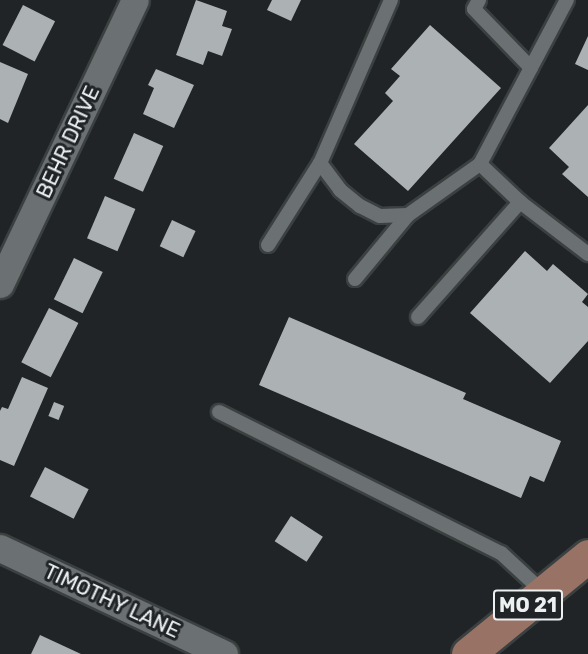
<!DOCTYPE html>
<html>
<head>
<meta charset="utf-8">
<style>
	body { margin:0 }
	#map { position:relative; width:588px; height:654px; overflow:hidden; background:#202426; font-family:Rubik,sans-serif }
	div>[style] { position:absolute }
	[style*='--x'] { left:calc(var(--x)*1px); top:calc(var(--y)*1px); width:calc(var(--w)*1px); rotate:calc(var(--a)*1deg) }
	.building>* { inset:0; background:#acb2b3; transform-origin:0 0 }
	.roads { filter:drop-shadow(2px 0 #3b4041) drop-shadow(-2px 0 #3b4041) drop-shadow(0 2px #3b4041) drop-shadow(0 -2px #3b4041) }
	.service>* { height:14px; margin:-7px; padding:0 7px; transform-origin:7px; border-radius:7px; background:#6b7072 }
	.minor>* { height:27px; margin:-13.5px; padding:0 13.5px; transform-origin:13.5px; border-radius:13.5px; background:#6b7072 }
	.primary>* { height:33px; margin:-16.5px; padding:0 16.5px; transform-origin:16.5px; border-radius:16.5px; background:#987264 }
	span { translate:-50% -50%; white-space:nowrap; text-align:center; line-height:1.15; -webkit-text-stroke:6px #202426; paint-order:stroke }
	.shield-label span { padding:2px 4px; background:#202426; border:2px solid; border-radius:4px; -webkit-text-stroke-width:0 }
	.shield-label { font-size:20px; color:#edf0f1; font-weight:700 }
	.street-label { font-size:21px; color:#edf0f1 }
</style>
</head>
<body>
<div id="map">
	<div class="building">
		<div style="clip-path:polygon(196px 0,227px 11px,222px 26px,232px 29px,222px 56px,208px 51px,203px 65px,176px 55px)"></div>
		<div style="clip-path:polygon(272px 0,301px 0,291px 21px,267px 10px)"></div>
		<div style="left:23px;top:5px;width:36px;height:45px;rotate:27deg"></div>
		<div style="clip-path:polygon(430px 25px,501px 88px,408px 191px,354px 144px,393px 101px,385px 93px,400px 76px,391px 69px)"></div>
		<div style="clip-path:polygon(588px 36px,588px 70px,575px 64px)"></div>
		<div style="clip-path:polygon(0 62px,28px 74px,8px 123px,0 119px)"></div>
		<div style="clip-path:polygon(156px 69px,194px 85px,174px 128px,143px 114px,154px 88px,148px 85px)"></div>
		<div style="clip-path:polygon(588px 105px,588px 197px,562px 174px,569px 167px,549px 148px)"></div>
		<div style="left:134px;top:133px;width:32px;height:50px;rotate:24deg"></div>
		<div style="left:105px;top:196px;width:33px;height:46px;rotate:23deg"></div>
		<div style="left:172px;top:220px;width:26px;height:29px;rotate:25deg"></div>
		<div style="clip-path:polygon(525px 251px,547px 271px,553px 264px,588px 294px,582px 302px,588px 307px,588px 341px,550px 383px,470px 313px)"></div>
		<div style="left:74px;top:258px;width:32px;height:46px;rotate:26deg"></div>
		<div style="left:49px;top:308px;width:33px;height:61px;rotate:27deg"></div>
		<div style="clip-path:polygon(289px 317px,466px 393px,463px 399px,561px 441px,544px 482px,530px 476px,521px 498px,259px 385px)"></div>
		<div style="clip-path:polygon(22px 377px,48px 388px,14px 466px,0 460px,0 411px,2px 407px,8px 409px)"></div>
		<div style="left:54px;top:402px;width:11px;height:15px;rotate:22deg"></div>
		<div style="left:45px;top:467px;width:49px;height:33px;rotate:27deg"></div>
		<div style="left:291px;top:516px;width:38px;height:30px;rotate:33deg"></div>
		<div style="clip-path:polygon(40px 635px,81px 654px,31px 654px)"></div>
	</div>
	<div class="roads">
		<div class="service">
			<div style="--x:391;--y:0;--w:178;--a:113.5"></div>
			<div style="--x:320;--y:163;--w:34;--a:53"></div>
			<div style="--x:340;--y:190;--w:26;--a:39"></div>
			<div style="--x:360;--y:206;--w:22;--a:27"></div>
			<div style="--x:380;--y:216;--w:28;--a:-2"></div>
			<div style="--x:408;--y:215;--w:88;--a:-35.3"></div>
			<div style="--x:480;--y:164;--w:186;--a:-62.1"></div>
			<div style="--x:479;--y:0;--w:10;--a:119"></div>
			<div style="--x:474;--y:9;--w:82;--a:46"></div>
			<div style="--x:480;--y:164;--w:55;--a:43.5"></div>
			<div style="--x:520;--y:202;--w:86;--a:37.4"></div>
			<div style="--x:268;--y:245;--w:97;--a:-57.6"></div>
			<div style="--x:355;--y:279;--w:83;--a:-50.4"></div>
			<div style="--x:418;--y:317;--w:154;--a:-48.4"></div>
			<div style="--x:219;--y:412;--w:315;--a:26.6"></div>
			<div style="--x:501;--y:553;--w:59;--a:42.9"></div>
		</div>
		<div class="minor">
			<div style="--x:0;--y:284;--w:314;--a:-64.6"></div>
			<div style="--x:0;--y:548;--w:248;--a:25.3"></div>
		</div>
		<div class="primary">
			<div style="--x:468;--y:654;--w:155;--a:-39.2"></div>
		</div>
	</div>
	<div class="shield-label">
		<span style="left:528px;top:605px">MO 21</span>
	</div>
	<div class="street-label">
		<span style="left:68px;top:142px;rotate:-65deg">BEHR DRIVE</span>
		<span style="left:112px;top:601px;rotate:25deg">TIMOTHY LANE</span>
	</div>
</div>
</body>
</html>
